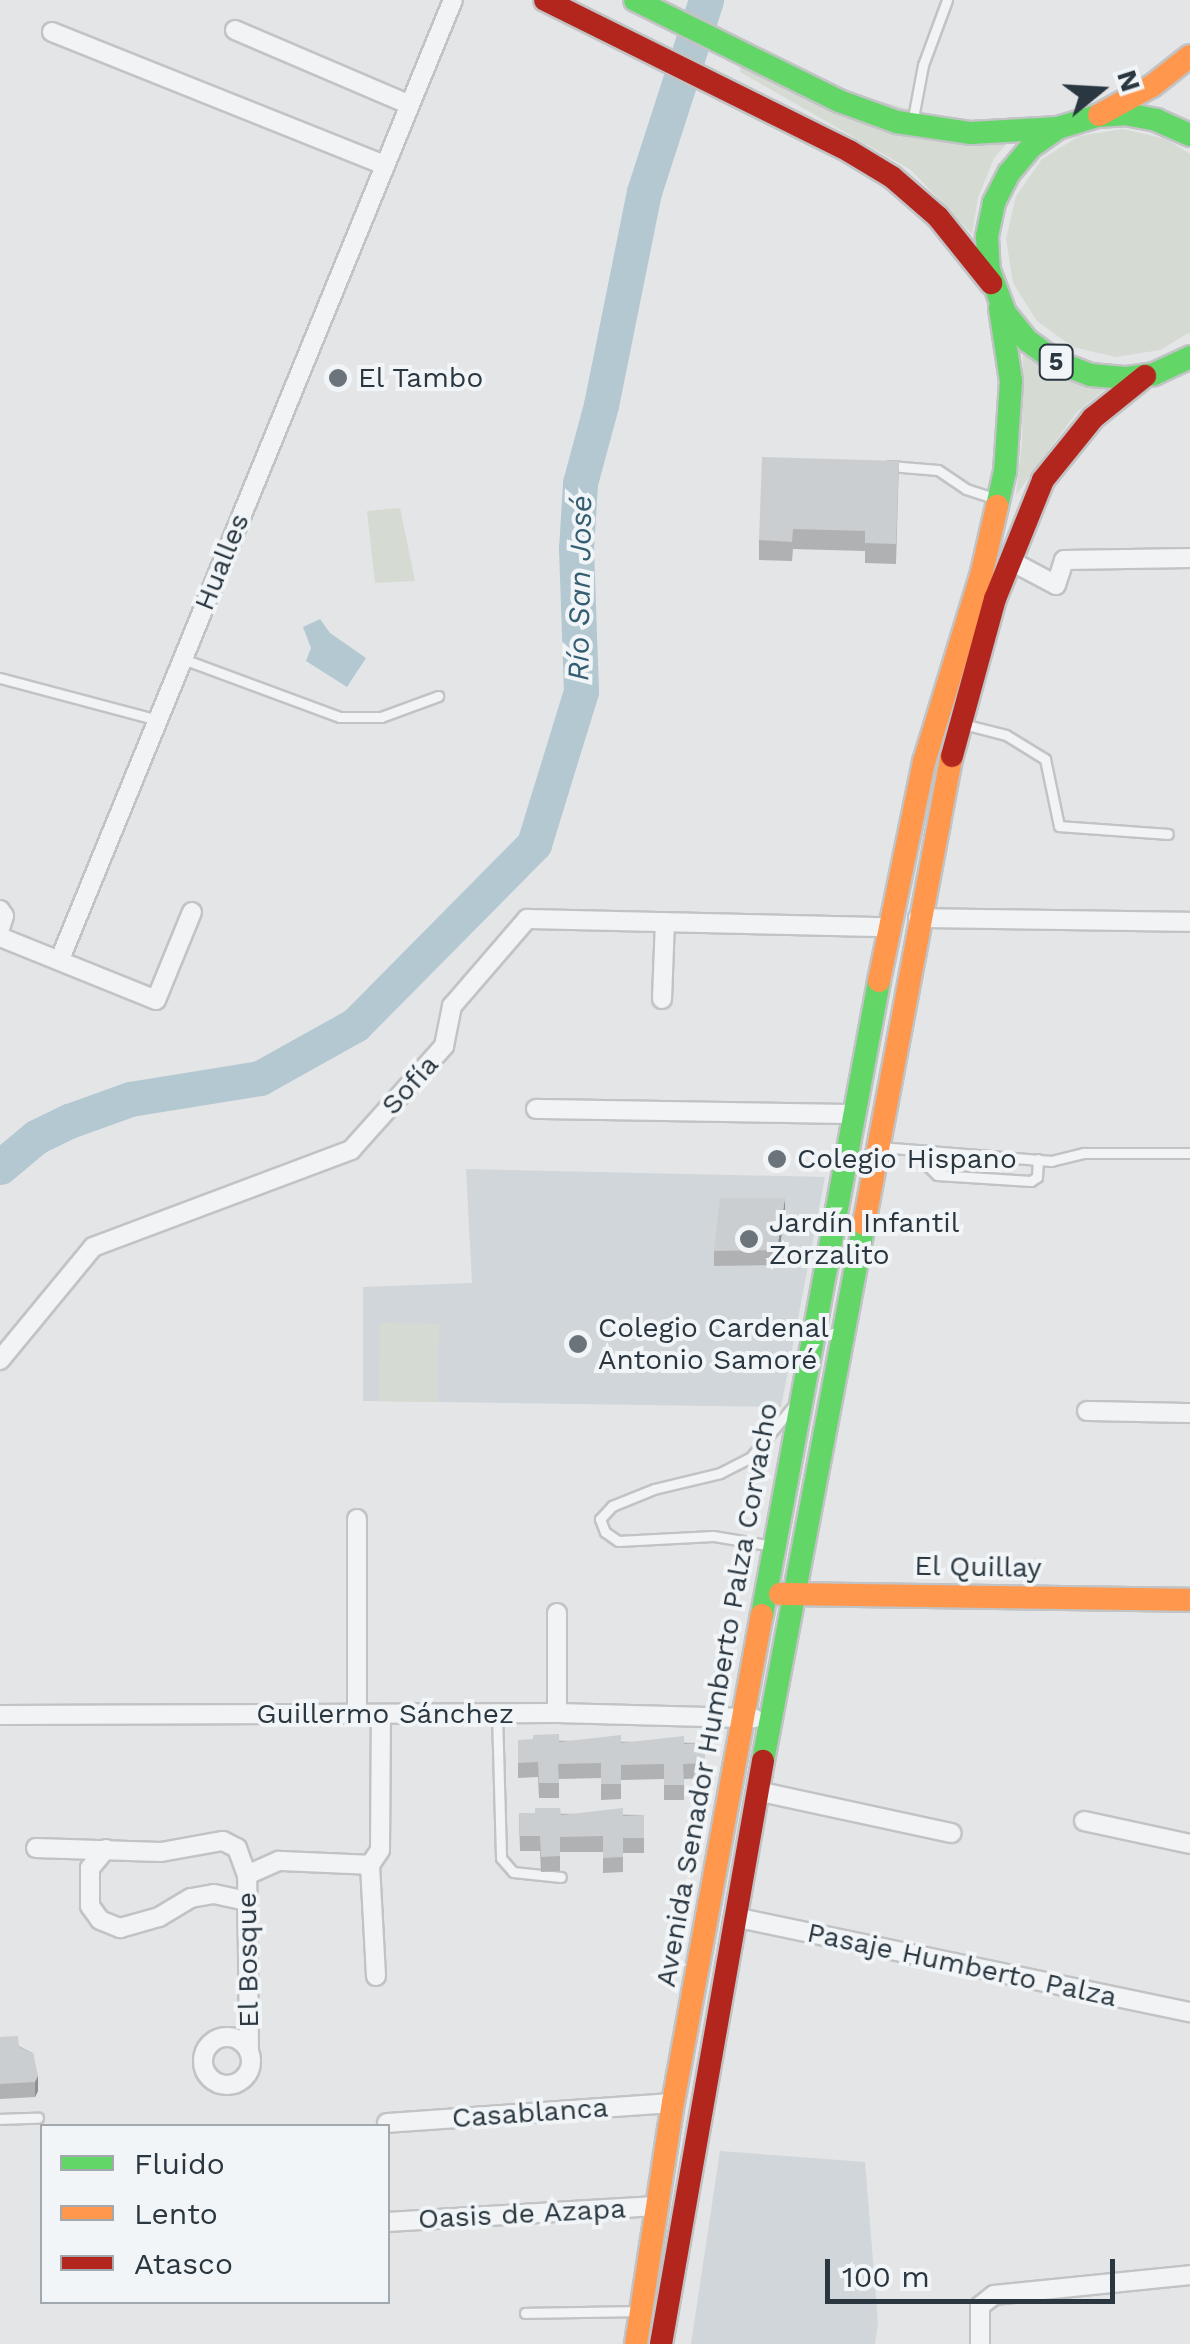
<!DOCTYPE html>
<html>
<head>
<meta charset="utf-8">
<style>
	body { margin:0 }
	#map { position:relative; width:1190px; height:2344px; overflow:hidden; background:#e3e5e7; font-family:"Work Sans",sans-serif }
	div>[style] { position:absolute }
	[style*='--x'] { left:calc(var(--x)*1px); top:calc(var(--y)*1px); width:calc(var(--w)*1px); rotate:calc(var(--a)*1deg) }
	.built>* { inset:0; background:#d1d6da }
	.green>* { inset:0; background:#d5dbd3; transform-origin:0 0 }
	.water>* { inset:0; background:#b3c8d1 }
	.river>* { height:35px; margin:-17.5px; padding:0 17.5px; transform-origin:17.5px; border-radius:17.5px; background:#b3c8d1 }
	.roads { filter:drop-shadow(2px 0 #c1c3c5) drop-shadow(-2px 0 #c1c3c5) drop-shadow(0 2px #c1c3c5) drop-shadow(0 -2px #c1c3c5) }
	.lane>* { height:9px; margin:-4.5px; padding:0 4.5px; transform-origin:4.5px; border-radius:4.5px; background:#f2f3f5 }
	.street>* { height:18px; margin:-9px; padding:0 9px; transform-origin:9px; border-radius:9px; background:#f2f3f5 }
	.street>.ring { margin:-9px; padding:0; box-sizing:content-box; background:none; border:18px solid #f2f3f5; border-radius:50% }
	.fast>* { height:22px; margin:-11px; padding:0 11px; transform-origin:11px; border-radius:11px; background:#63d668 }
	.slow>* { height:22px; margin:-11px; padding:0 11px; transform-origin:11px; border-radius:11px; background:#ff974d }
	.jam>* { height:22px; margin:-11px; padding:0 11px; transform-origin:11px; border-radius:11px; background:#b3261e }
	.wall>* { inset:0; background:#afb1b3 }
	.shaded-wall>* { inset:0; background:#8e9092 }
	.building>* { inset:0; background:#cbced0 }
	.dots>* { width:28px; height:28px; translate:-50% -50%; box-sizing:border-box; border:5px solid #f1f5f7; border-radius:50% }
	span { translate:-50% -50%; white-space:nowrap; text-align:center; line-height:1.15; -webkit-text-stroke:8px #f1f5f7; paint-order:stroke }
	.shield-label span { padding:2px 8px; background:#f1f5f7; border:2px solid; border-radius:8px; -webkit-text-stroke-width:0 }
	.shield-label { font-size:25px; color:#2a3741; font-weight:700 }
	.poi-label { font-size:28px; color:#2a3741 }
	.left { translate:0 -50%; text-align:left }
	.street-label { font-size:28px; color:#2a3741 }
	.water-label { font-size:30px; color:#355e73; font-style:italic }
	.legend { position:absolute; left:40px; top:2124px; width:350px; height:180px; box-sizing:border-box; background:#f1f5f7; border:2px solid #a1a9ae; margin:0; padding:12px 18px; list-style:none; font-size:30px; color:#2a3741 }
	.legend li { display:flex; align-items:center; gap:20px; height:50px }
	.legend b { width:50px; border:2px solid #a1a9ae }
	.north { position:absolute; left:1050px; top:40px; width:100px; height:100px; -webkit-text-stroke:8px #f1f5f7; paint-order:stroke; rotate:72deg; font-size:28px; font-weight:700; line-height:40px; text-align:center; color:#2a3741 }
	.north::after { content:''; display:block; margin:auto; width:35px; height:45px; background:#2a3741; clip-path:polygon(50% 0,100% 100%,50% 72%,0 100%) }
	.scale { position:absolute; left:825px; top:2259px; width:290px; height:45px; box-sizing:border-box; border:5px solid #2a3741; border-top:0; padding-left:12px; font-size:30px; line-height:35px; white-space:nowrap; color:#2a3741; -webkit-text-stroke:8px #f1f5f7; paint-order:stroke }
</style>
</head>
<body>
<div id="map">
	<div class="built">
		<div style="clip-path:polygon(466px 1169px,825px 1177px,781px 1407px,363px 1401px,363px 1287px,472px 1283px)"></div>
		<div style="clip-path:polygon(720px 2151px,865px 2162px,878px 2323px,875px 2344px,691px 2344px)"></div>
	</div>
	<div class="green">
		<div style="clip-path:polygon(741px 62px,1012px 138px,994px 158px,978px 198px,972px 234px,911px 170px,740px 72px)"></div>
		<div style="clip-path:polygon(1123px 129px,1166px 139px,1190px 154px,1190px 332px,1160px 350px,1116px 357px,1073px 347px,1037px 321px,1013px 283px,1006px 239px,1016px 196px,1042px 159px,1079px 136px)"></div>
		<div style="clip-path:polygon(1023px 355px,1104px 390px,1077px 412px,1016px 495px,1022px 442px)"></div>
		<div style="clip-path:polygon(400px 508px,415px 581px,375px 583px,367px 511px)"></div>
		<div style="left:380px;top:1323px;width:59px;height:78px;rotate:1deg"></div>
	</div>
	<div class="water">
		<div style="clip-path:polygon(320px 619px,330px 633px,366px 658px,347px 687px,306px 661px,311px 648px,303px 627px)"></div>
	</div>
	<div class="river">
		<div style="--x:0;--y:1167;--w:47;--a:-39.8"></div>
		<div style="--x:36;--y:1137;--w:37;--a:-26"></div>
		<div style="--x:69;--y:1121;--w:65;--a:-19.8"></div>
		<div style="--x:130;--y:1099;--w:132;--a:-9.2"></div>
		<div style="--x:260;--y:1078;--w:109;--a:-29.2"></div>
		<div style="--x:355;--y:1025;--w:255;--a:-45.3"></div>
		<div style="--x:534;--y:844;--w:160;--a:-72.9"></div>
		<div style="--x:581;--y:691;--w:142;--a:-92"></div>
		<div style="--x:576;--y:549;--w:66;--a:-86.5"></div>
		<div style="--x:580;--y:483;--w:81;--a:-74.9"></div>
		<div style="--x:601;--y:405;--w:217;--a:-78.6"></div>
		<div style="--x:644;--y:192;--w:202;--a:-72.1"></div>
	</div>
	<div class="roads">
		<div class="lane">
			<div style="--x:913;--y:118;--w:54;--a:-79.3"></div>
			<div style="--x:923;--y:65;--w:69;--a:-69.7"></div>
			<div style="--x:890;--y:466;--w:48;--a:4.8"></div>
			<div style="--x:938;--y:470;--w:34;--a:34"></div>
			<div style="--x:966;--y:489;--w:32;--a:18"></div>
			<div style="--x:183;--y:659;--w:167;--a:20.3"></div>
			<div style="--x:340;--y:717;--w:41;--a:0"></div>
			<div style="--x:381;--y:717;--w:61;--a:-20.2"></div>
			<div style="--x:0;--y:678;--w:163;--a:14.9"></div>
			<div style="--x:963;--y:724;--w:44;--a:14.3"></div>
			<div style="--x:1006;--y:735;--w:46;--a:31.6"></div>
			<div style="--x:1045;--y:759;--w:68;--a:78.2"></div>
			<div style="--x:1059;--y:826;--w:109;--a:4.2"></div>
			<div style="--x:880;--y:1147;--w:172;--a:4.7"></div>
			<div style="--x:1051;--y:1161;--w:34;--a:-14"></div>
			<div style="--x:1084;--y:1153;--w:106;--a:0"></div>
			<div style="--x:930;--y:1152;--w:15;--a:94"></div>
			<div style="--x:929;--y:1167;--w:11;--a:45"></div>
			<div style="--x:937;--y:1175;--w:94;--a:3.7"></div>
			<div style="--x:1031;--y:1181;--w:7;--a:-34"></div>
			<div style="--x:1037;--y:1177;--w:18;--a:-87"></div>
			<div style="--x:773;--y:1546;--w:61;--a:-170.5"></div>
			<div style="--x:713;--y:1536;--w:95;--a:177"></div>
			<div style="--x:618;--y:1541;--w:16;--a:-145"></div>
			<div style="--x:605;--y:1532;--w:14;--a:-111"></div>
			<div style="--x:600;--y:1519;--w:18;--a:-47"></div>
			<div style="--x:612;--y:1506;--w:45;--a:-22"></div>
			<div style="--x:654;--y:1489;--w:68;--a:-13.6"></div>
			<div style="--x:720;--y:1473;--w:34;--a:-27"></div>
			<div style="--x:750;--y:1458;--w:69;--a:-50.3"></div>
			<div style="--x:497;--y:1713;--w:145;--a:88.4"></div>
			<div style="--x:501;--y:1858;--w:18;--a:49"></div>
			<div style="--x:513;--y:1872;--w:48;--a:5.9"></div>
			<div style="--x:0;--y:2119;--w:38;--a:-2"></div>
			<div style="--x:525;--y:2313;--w:112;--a:-1"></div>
		</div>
		<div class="street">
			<div style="--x:235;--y:30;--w:190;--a:23.2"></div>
			<div style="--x:52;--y:32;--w:359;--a:21.8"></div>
			<div style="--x:1009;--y:560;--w:53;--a:28"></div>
			<div style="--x:1056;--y:585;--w:26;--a:-72"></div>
			<div style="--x:1064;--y:560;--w:126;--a:-0.9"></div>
			<div style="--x:0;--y:910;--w:7;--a:56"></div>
			<div style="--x:4;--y:916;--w:13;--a:108"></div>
			<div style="--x:918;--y:918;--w:272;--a:0.8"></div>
			<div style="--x:0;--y:937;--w:168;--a:22"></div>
			<div style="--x:156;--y:1000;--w:95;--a:-67.8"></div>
			<div style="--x:60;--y:959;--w:1036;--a:-67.72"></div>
			<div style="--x:662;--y:999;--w:77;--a:-87.8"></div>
			<div style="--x:536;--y:1109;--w:318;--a:0.9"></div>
			<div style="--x:0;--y:1360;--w:146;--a:-50.5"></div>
			<div style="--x:93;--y:1247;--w:276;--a:-20.6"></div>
			<div style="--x:351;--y:1150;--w:140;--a:-48.2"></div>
			<div style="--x:444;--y:1046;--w:41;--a:-78.7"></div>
			<div style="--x:452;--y:1006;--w:115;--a:-49.2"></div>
			<div style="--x:527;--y:919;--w:362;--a:1.3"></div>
			<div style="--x:1087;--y:1411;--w:103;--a:1.1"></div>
			<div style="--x:357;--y:1519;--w:195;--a:90"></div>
			<div style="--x:557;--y:1613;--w:100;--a:90"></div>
			<div style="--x:0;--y:1715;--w:557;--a:-0.21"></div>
			<div style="--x:557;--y:1713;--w:197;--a:1.5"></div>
			<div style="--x:757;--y:1791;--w:199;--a:12.2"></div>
			<div style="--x:1084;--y:1821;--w:108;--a:12.2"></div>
			<div style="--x:36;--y:1848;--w:125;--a:1.8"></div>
			<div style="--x:161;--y:1852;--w:63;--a:-10.1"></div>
			<div style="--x:223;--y:1841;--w:16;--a:27"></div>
			<div style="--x:237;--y:1848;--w:29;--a:70"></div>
			<div style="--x:106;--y:1849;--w:25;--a:130"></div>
			<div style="--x:90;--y:1868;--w:38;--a:90"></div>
			<div style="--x:90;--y:1906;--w:17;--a:54"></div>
			<div style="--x:100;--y:1920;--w:22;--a:22"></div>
			<div style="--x:120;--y:1928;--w:41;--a:-15.8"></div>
			<div style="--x:159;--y:1917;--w:37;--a:-31"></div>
			<div style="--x:191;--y:1898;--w:23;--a:-10"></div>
			<div style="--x:214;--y:1894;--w:33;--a:12"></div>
			<div style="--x:734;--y:1917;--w:466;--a:11.8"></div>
			<div style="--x:376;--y:1976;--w:111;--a:-93.1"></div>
			<div style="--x:370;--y:1865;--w:18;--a:-56"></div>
			<div style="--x:380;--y:1850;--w:136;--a:-89.6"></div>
			<div class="ring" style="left:203px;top:2037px;width:30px;height:30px"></div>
			<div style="--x:249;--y:2052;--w:177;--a:-90.6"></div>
			<div style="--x:247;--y:1875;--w:35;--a:-24"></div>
			<div style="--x:279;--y:1861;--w:91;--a:2.5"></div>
			<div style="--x:387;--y:2123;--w:287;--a:-4"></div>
			<div style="--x:388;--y:2222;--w:268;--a:-3.4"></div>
			<div style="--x:980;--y:2344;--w:38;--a:-90"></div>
			<div style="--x:980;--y:2306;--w:18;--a:-38"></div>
			<div style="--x:994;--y:2295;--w:197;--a:-5.8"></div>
		</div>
		<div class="fast">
			<div style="--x:635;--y:0;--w:228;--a:26.3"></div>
			<div style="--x:839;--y:101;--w:62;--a:19.9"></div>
			<div style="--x:897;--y:122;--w:75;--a:8.5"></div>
			<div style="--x:971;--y:133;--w:87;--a:-3.3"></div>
			<div style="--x:1190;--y:135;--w:36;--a:-156"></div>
			<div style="--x:1157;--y:120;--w:31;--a:-169"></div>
			<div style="--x:1127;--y:114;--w:30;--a:176"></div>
			<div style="--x:1097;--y:116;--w:41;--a:162.9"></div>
			<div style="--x:1058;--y:128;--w:33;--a:145"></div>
			<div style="--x:1031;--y:147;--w:34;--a:130"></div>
			<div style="--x:1009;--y:173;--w:34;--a:117"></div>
			<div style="--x:994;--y:203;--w:35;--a:102"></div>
			<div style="--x:987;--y:237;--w:33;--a:87"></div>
			<div style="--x:989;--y:270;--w:46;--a:69.6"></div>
			<div style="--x:1005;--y:313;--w:36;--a:51"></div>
			<div style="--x:1028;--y:341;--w:36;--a:36"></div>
			<div style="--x:1057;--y:362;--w:36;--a:21"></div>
			<div style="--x:1091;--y:375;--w:36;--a:5"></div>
			<div style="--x:1127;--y:378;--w:27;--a:-8"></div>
			<div style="--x:1154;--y:374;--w:40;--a:-25"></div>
			<div style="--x:997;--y:506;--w:35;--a:-77"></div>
			<div style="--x:1005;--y:472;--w:91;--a:-86.2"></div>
			<div style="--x:1011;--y:381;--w:74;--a:-98.6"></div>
			<div style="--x:762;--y:1615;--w:645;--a:-79.54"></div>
			<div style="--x:763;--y:1761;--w:546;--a:-79.35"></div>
		</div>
		<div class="slow">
			<div style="--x:1099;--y:115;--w:60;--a:-28.7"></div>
			<div style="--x:1152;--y:86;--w:48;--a:-38.3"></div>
			<div style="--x:879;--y:981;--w:224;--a:-78.4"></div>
			<div style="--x:924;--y:762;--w:199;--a:-73"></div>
			<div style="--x:982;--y:572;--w:68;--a:-77.2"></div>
			<div style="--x:864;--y:1224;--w:476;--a:-79.4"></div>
			<div style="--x:780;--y:1594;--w:410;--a:0.8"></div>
			<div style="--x:636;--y:2344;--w:244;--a:-81.3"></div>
			<div style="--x:673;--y:2103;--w:496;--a:-79.7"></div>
		</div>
		<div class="jam">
			<div style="--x:545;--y:0;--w:339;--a:26.4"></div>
			<div style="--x:849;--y:151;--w:50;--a:31.2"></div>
			<div style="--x:892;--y:177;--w:61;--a:41"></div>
			<div style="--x:938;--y:217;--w:85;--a:51.2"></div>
			<div style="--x:952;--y:756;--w:163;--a:-74.7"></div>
			<div style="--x:995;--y:599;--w:128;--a:-68"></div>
			<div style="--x:1043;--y:480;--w:80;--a:-51.1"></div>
			<div style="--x:1093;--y:418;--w:67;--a:-38.9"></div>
			<div style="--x:661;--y:2344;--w:592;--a:-80.08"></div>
		</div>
	</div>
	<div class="wall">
		<div style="clip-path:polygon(899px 461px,896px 564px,865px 563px,865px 551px,793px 549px,792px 561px,759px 560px,759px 540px)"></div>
		<div style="clip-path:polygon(785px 1213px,777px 1265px,714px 1266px,714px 1251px)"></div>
		<div style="clip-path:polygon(518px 1740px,704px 1743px,705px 1778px,684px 1779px,684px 1800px,664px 1800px,664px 1779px,621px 1780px,621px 1799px,601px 1800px,601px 1778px,559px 1779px,559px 1798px,539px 1798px,538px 1777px,518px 1778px)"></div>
		<div style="clip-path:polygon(519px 1813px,644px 1815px,644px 1853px,623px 1853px,623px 1872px,603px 1873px,603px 1852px,560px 1852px,560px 1871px,541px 1872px,540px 1851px,520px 1851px)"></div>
		<div style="clip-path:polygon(0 2037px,33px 2053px,38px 2091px,35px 2097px,0 2099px)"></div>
	</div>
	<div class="shaded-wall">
		<div style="clip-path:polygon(785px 1198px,785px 1213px,777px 1265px,777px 1250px)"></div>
		<div style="clip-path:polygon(38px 2075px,38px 2091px,35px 2097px,35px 2082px)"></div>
	</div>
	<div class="building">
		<div style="clip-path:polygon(762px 457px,899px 461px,896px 544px,865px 543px,865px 531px,793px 529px,792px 542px,759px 540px)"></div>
		<div style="clip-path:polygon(720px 1198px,785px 1198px,777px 1250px,714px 1251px)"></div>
		<div style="clip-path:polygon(559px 1734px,559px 1742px,621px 1735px,621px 1743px,684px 1736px,684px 1744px,704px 1743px,705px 1763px,683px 1764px,684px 1785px,664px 1785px,664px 1764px,621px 1765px,621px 1784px,601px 1784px,601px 1763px,558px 1764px,559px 1783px,539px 1783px,538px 1762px,518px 1763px,518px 1740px,533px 1739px,533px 1735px)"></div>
		<div style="clip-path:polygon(535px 1808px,560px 1808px,561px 1815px,623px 1808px,623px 1816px,644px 1815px,644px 1838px,623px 1838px,623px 1857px,603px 1858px,603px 1836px,560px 1837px,560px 1856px,541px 1857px,540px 1836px,520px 1836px,519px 1813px,535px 1813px)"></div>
		<div style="clip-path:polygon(18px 2036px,19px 2047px,33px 2053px,38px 2075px,35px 2082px,0 2084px,0 2037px)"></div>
	</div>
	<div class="dots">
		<div style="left:338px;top:378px;background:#6b747b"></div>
		<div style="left:777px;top:1159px;background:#6b747b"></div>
		<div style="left:749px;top:1239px;background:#6b747b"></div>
		<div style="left:578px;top:1344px;background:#6b747b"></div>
	</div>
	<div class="shield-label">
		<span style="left:1056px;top:362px">5</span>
	</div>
	<div class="poi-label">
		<span class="left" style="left:358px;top:378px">El Tambo</span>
		<span class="left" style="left:797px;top:1159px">Colegio Hispano</span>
		<span class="left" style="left:769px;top:1239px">Jardín Infantil<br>Zorzalito</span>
		<span class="left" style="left:598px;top:1344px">Colegio Cardenal<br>Antonio Samoré</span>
	</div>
	<div class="street-label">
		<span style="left:222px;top:562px;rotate:-68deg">Hualles</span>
		<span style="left:410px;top:1085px;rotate:-48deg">Sofía</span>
		<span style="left:978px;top:1567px;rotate:1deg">El Quillay</span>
		<span style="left:717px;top:1695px;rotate:-80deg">Avenida Senador Humberto Palza Corvacho</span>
		<span style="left:385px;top:1714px">Guillermo Sánchez</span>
		<span style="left:248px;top:1960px;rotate:-91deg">El Bosque</span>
		<span style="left:962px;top:1965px;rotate:12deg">Pasaje Humberto Palza</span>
		<span style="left:530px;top:2113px;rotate:-4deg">Casablanca</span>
		<span style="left:522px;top:2214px;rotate:-3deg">Oasis de Azapa</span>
	</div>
	<div class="water-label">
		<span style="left:580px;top:588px;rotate:-89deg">Río San José</span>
	</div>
	<ul class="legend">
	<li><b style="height:12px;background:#63d668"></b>Fluido</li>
	<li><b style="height:12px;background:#ff974d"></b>Lento</li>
	<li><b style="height:12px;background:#b3261e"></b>Atasco</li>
	</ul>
	<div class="north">N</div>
	<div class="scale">100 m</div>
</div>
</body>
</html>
